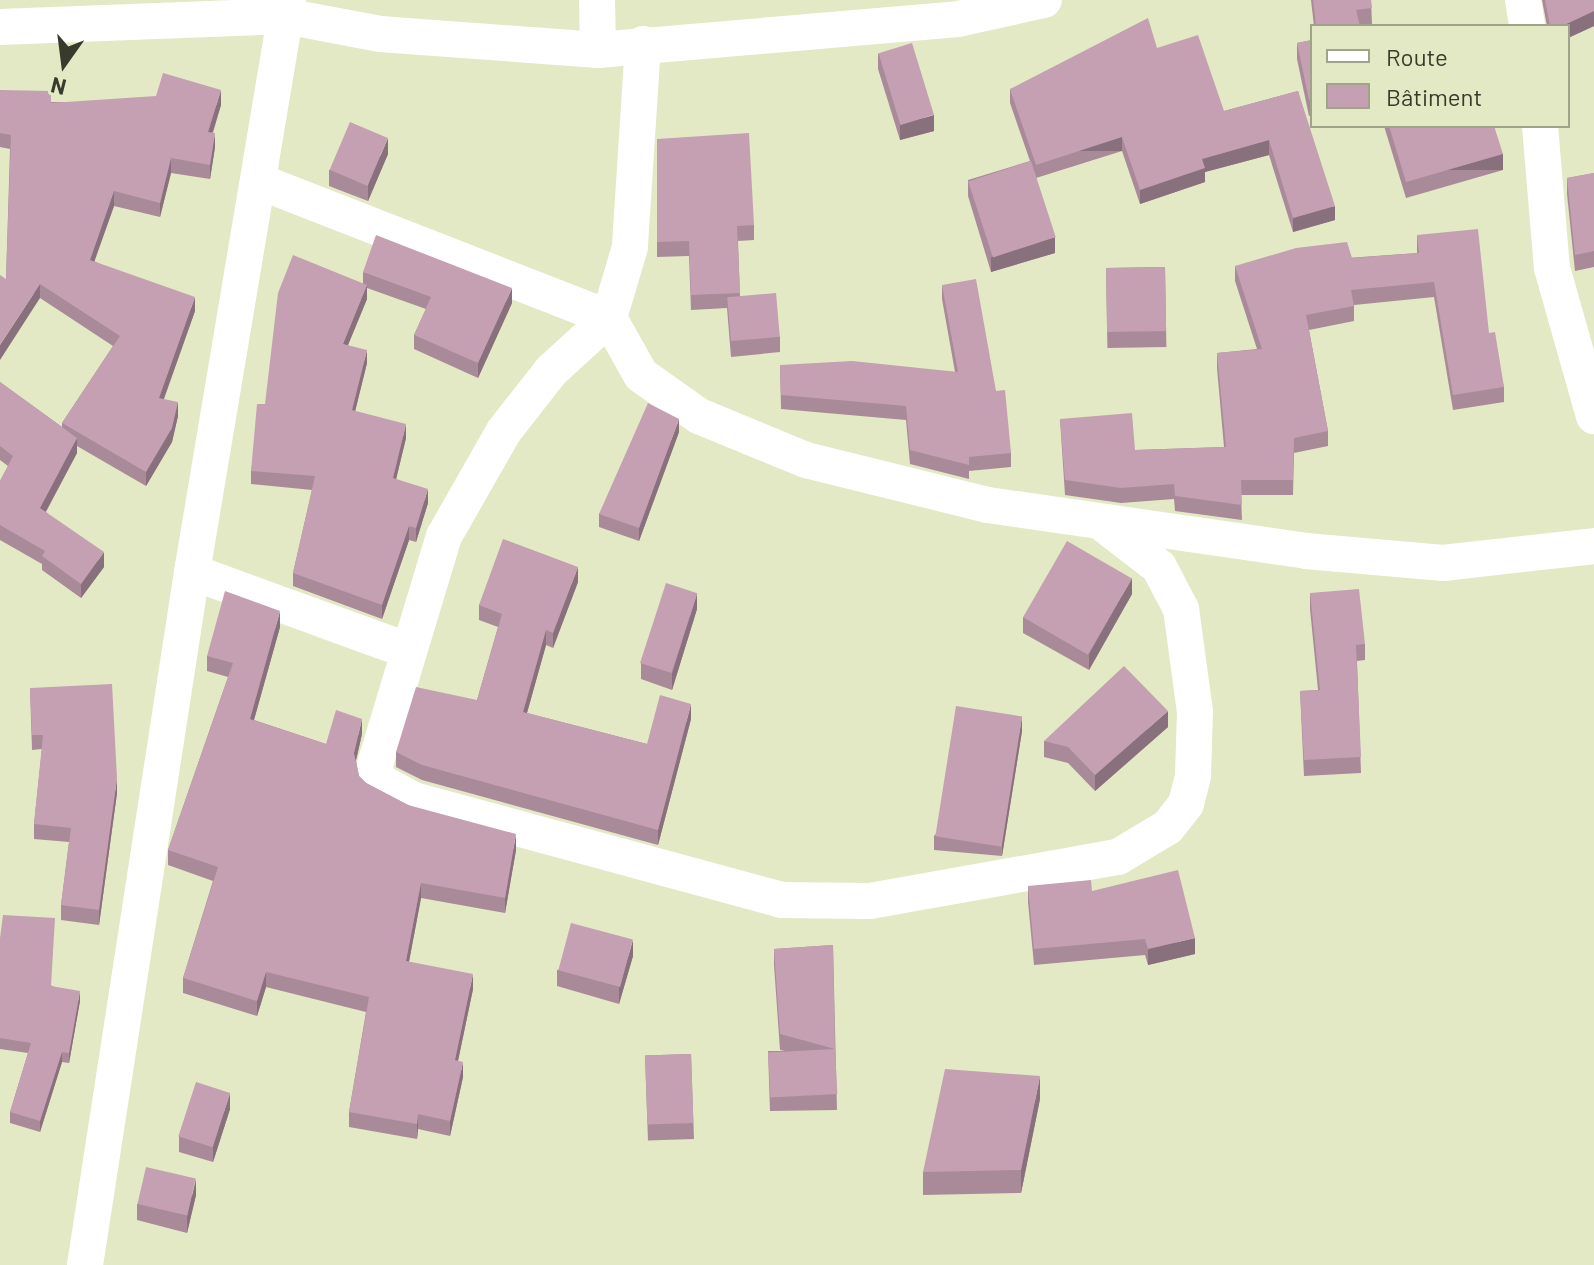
<!DOCTYPE html>
<html>
<head>
<meta charset="utf-8">
<style>
	body { margin:0 }
	#map { position:relative; width:1594px; height:1265px; overflow:hidden; background:#e3e9c4; font-family:Barlow,sans-serif }
	div>[style] { position:absolute }
	[style*='--x'] { left:calc(var(--x)*1px); top:calc(var(--y)*1px); width:calc(var(--w)*1px); rotate:calc(var(--a)*1deg) }
	.street>* { height:36px; margin:-18px; padding:0 18px; transform-origin:18px; border-radius:18px; background:#fff }
	.wall>* { inset:0; background:#a98a99; transform-origin:0 0 }
	.shaded-wall>* { inset:0; background:#89707d; transform-origin:0 0 }
	.building>* { inset:0; background:#c4a0b2; transform-origin:0 0 }
	span { translate:-50% -50%; white-space:nowrap; text-align:center; line-height:1.15; -webkit-text-stroke:8px #e3e9c4; paint-order:stroke }
	.legend { position:absolute; left:1310px; top:24px; width:260px; height:104px; box-sizing:border-box; background:#e3e9c4; border:2px solid #9fa387; margin:0; padding:10px 14px; list-style:none; font-size:24px; color:#383a2c }
	.legend li { display:flex; align-items:center; gap:16px; height:40px }
	.legend b { width:40px; border:2px solid #9fa387 }
	.north { position:absolute; left:24px; top:24px; width:80px; height:80px; -webkit-text-stroke:6px #e3e9c4; paint-order:stroke; rotate:194deg; font-size:22px; font-weight:700; line-height:32px; text-align:center; color:#383a2c }
	.north::after { content:''; display:block; margin:auto; width:28px; height:36px; background:#383a2c; clip-path:polygon(50% 0,100% 100%,50% 72%,0 100%) }
</style>
</head>
<body>
<div id="map">
	<div class="street">
		<div style="--x:597;--y:0;--w:50;--a:88.9"></div>
		<div style="--x:1523;--y:0;--w:26;--a:81"></div>
		<div style="--x:0;--y:27;--w:285;--a:-2.2"></div>
		<div style="--x:285;--y:16;--w:97;--a:10.7"></div>
		<div style="--x:380;--y:34;--w:219;--a:4.2"></div>
		<div style="--x:598;--y:50;--w:361;--a:-4.9"></div>
		<div style="--x:958;--y:19;--w:88;--a:-12.5"></div>
		<div style="--x:643;--y:44;--w:203;--a:93.7"></div>
		<div style="--x:630;--y:247;--w:74;--a:106.5"></div>
		<div style="--x:609;--y:318;--w:79;--a:137.6"></div>
		<div style="--x:551;--y:371;--w:76;--a:128.1"></div>
		<div style="--x:504;--y:431;--w:121;--a:119.7"></div>
		<div style="--x:444;--y:536;--w:239;--a:106.8"></div>
		<div style="--x:375;--y:765;--w:15;--a:82"></div>
		<div style="--x:377;--y:780;--w:42;--a:28.4"></div>
		<div style="--x:414;--y:800;--w:380;--a:15.2"></div>
		<div style="--x:781;--y:900;--w:89;--a:0.6"></div>
		<div style="--x:870;--y:901;--w:252;--a:-10.1"></div>
		<div style="--x:1118;--y:857;--w:58;--a:-31"></div>
		<div style="--x:1168;--y:827;--w:29;--a:-52"></div>
		<div style="--x:1186;--y:804;--w:30;--a:-76"></div>
		<div style="--x:1193;--y:775;--w:63;--a:-88.2"></div>
		<div style="--x:1195;--y:712;--w:104;--a:-97.7"></div>
		<div style="--x:1181;--y:609;--w:47;--a:-117.6"></div>
		<div style="--x:1159;--y:567;--w:72;--a:-142.3"></div>
		<div style="--x:1540;--y:126;--w:143;--a:85.2"></div>
		<div style="--x:1552;--y:268;--w:154;--a:74.2"></div>
		<div style="--x:258;--y:181;--w:377;--a:21.3"></div>
		<div style="--x:609;--y:318;--w:65;--a:60.7"></div>
		<div style="--x:641;--y:375;--w:71;--a:35.3"></div>
		<div style="--x:699;--y:416;--w:116;--a:22.4"></div>
		<div style="--x:806;--y:460;--w:187;--a:13.9"></div>
		<div style="--x:988;--y:505;--w:321;--a:8.2"></div>
		<div style="--x:1306;--y:551;--w:138;--a:5"></div>
		<div style="--x:1443;--y:563;--w:152;--a:-6.4"></div>
		<div style="--x:192;--y:572;--w:231;--a:20"></div>
		<div style="--x:85;--y:1265;--w:701;--a:-81.22"></div>
		<div style="--x:192;--y:572;--w:580;--a:-80.47"></div>
	</div>
	<div class="wall">
		<div style="clip-path:polygon(1311px 0,1371px 0,1372px 24px,1359px 26px,1314px 26px)"></div>
		<div style="clip-path:polygon(1542px 0,1594px 0,1594px 26px,1568px 38px,1568px 26px,1547px 26px)"></div>
		<div style="clip-path:polygon(1312px 40px,1312px 115px,1309px 116px,1297px 59px,1297px 43px)"></div>
		<div style="clip-path:polygon(1157px 48px,1224px 111px,1298px 91px,1335px 220px,1293px 232px,1269px 155px,1205px 172px,1205px 182px,1140px 204px,1122px 151px,1036px 178px,1055px 253px,991px 272px,968px 196px,968px 180px,1030px 161px,1010px 103px,1010px 89px)"></div>
		<div style="clip-path:polygon(878px 53px,934px 131px,900px 140px,878px 69px)"></div>
		<div style="clip-path:polygon(0 90px,51px 102px,221px 105px,213px 133px,215px 147px,210px 179px,171px 173px,160px 217px,114px 206px,94px 261px,195px 311px,164px 399px,178px 416px,172px 442px,146px 486px,77px 446px,77px 453px,46px 512px,104px 567px,81px 598px,42px 570px,42px 564px,0 540px,0 481px,8px 466px,0 460px,0 382px,62px 427px,62px 423px,113px 346px,40px 298px,6px 279px,10px 149px,0 147px)"></div>
		<div style="clip-path:polygon(1384px 126px,1494px 126px,1503px 170px,1406px 198px)"></div>
		<div style="clip-path:polygon(657px 139px,754px 225px,754px 240px,738px 241px,740px 296px,780px 337px,780px 352px,731px 357px,727px 308px,691px 310px,689px 256px,657px 257px)"></div>
		<div style="clip-path:polygon(388px 154px,368px 201px,329px 186px,329px 170px)"></div>
		<div style="clip-path:polygon(1594px 173px,1594px 267px,1575px 271px,1567px 194px,1567px 178px)"></div>
		<div style="clip-path:polygon(1417px 235px,1489px 333px,1504px 387px,1504px 402px,1453px 410px,1434px 297px,1354px 305px,1354px 321px,1309px 330px,1328px 431px,1328px 446px,1294px 453px,1293px 495px,1241px 495px,1242px 520px,1175px 511px,1174px 499px,1121px 503px,1065px 495px,1060px 419px,1135px 450px,1224px 447px,1217px 368px,1217px 353px,1257px 349px,1235px 281px,1235px 266px,1417px 253px)"></div>
		<div style="left:1165px;top:267px;width:80px;height:59px;rotate:89deg"></div>
		<div style="clip-path:polygon(363px 272px,512px 303px,478px 378px,414px 349px,414px 335px,426px 309px,367px 288px,367px 299px,348px 345px,367px 363px,355px 411px,406px 438px,396px 479px,428px 503px,416px 542px,409px 540px,382px 619px,293px 586px,293px 573px,312px 490px,251px 484px,251px 471px,265px 404px,363px 284px)"></div>
		<div style="clip-path:polygon(942px 285px,996px 391px,1011px 453px,1011px 467px,969px 471px,969px 479px,910px 464px,906px 420px,781px 409px,780px 365px,955px 372px,942px 299px)"></div>
		<div style="clip-path:polygon(679px 432px,639px 541px,599px 527px,599px 514px)"></div>
		<div style="clip-path:polygon(578px 582px,553px 648px,546px 645px,527px 713px,647px 744px,691px 719px,658px 845px,422px 780px,396px 767px,396px 752px,477px 700px,498px 627px,479px 620px,479px 605px)"></div>
		<div style="clip-path:polygon(1310px 593px,1365px 644px,1365px 660px,1357px 661px,1361px 773px,1304px 776px,1300px 691px,1318px 690px,1310px 609px)"></div>
		<div style="clip-path:polygon(1132px 594px,1089px 670px,1023px 633px,1023px 617px)"></div>
		<div style="clip-path:polygon(697px 609px,672px 690px,641px 679px,641px 663px)"></div>
		<div style="clip-path:polygon(280px 627px,254px 720px,326px 744px,362px 734px,356px 761px,359px 776px,366px 783px,408px 805px,516px 850px,505px 913px,421px 898px,409px 962px,473px 989px,458px 1061px,463px 1077px,450px 1136px,418px 1129px,417px 1139px,349px 1127px,349px 1112px,366px 1012px,266px 987px,257px 1016px,183px 993px,183px 978px,213px 881px,168px 865px,168px 850px,228px 677px,207px 671px,207px 656px)"></div>
		<div style="clip-path:polygon(30px 688px,117px 793px,99px 925px,61px 920px,61px 905px,69px 842px,34px 839px,34px 824px,42px 749px,32px 750px)"></div>
		<div style="clip-path:polygon(1168px 727px,1095px 791px,1068px 763px,1044px 757px,1044px 741px)"></div>
		<div style="clip-path:polygon(1022px 731px,1002px 856px,934px 850px,934px 836px)"></div>
		<div style="clip-path:polygon(1028px 886px,1092px 891px,1195px 954px,1148px 965px,1145px 955px,1034px 965px,1028px 902px)"></div>
		<div style="clip-path:polygon(0 938px,52px 986px,80px 1001px,69px 1063px,62px 1062px,40px 1132px,10px 1123px,10px 1112px,28px 1053px,0 1049px)"></div>
		<div style="clip-path:polygon(833px 945px,837px 1110px,770px 1111px,768px 1051px,785px 1051px,780px 1050px,774px 965px,774px 949px)"></div>
		<div style="clip-path:polygon(633px 956px,619px 1004px,557px 986px,557px 970px)"></div>
		<div style="left:691px;top:1054px;width:85px;height:46px;rotate:88deg"></div>
		<div style="clip-path:polygon(1040px 1099px,1021px 1193px,923px 1195px,923px 1172px)"></div>
		<div style="clip-path:polygon(230px 1109px,213px 1162px,179px 1152px,179px 1136px)"></div>
		<div style="clip-path:polygon(196px 1195px,187px 1233px,137px 1220px,137px 1204px)"></div>
	</div>
	<div class="shaded-wall">
		<div style="clip-path:polygon(1594px 11px,1594px 26px,1568px 38px,1568px 26px,1562px 26px)"></div>
		<div style="clip-path:polygon(221px 90px,221px 105px,208px 146px,208px 132px)"></div>
		<div style="clip-path:polygon(934px 115px,934px 131px,900px 140px,900px 125px)"></div>
		<div style="clip-path:polygon(215px 133px,215px 147px,210px 179px,210px 165px)"></div>
		<div style="left:1122px;top:137px;width:14px;height:90px;rotate:90deg"></div>
		<div style="clip-path:polygon(388px 138px,388px 154px,368px 201px,368px 185px)"></div>
		<div style="clip-path:polygon(1269px 140px,1269px 155px,1205px 172px,1205px 182px,1140px 204px,1140px 190px,1202px 159px)"></div>
		<div style="left:1503px;top:154px;width:16px;height:101px;rotate:90deg"></div>
		<div style="clip-path:polygon(171px 158px,171px 173px,160px 217px,160px 203px)"></div>
		<div style="clip-path:polygon(114px 191px,114px 206px,90px 274px,90px 260px)"></div>
		<div style="clip-path:polygon(1335px 206px,1335px 220px,1293px 232px,1293px 218px)"></div>
		<div style="clip-path:polygon(1055px 237px,1055px 253px,991px 272px,991px 257px)"></div>
		<div style="clip-path:polygon(40px 284px,40px 298px,0 360px,0 345px)"></div>
		<div style="clip-path:polygon(367px 285px,367px 299px,343px 357px,343px 344px)"></div>
		<div style="clip-path:polygon(512px 288px,512px 303px,478px 378px,478px 363px)"></div>
		<div style="clip-path:polygon(195px 297px,195px 311px,159px 412px,159px 398px)"></div>
		<div style="clip-path:polygon(367px 350px,367px 363px,352px 424px,352px 410px)"></div>
		<div style="clip-path:polygon(178px 402px,178px 416px,172px 442px,146px 486px,146px 472px)"></div>
		<div style="clip-path:polygon(679px 419px,679px 432px,639px 541px,639px 528px)"></div>
		<div style="clip-path:polygon(406px 424px,406px 438px,393px 492px,393px 478px)"></div>
		<div style="clip-path:polygon(77px 438px,77px 453px,40px 522px,40px 508px)"></div>
		<div style="clip-path:polygon(428px 489px,428px 503px,416px 542px,416px 528px)"></div>
		<div style="clip-path:polygon(409px 526px,409px 540px,382px 619px,382px 605px)"></div>
		<div style="clip-path:polygon(104px 552px,104px 567px,81px 598px,81px 584px)"></div>
		<div style="clip-path:polygon(578px 567px,578px 582px,553px 648px,553px 633px)"></div>
		<div style="clip-path:polygon(1132px 578px,1132px 594px,1089px 670px,1089px 654px)"></div>
		<div style="clip-path:polygon(697px 593px,697px 609px,672px 690px,672px 674px)"></div>
		<div style="clip-path:polygon(280px 611px,280px 627px,250px 734px,250px 719px)"></div>
		<div style="clip-path:polygon(546px 630px,546px 645px,523px 727px,523px 712px)"></div>
		<div style="clip-path:polygon(691px 704px,691px 719px,658px 845px,658px 830px)"></div>
		<div style="clip-path:polygon(1168px 711px,1168px 727px,1095px 791px,1095px 775px)"></div>
		<div style="clip-path:polygon(1022px 716px,1022px 731px,1002px 856px,1002px 842px)"></div>
		<div style="clip-path:polygon(362px 719px,362px 734px,354px 768px,354px 753px)"></div>
		<div style="clip-path:polygon(117px 778px,117px 793px,99px 925px,99px 910px)"></div>
		<div style="clip-path:polygon(516px 834px,516px 850px,505px 913px,505px 898px)"></div>
		<div style="clip-path:polygon(421px 883px,421px 898px,406px 977px,406px 961px)"></div>
		<div style="clip-path:polygon(1195px 938px,1195px 954px,1148px 965px,1148px 949px)"></div>
		<div style="clip-path:polygon(633px 940px,633px 956px,619px 1004px,619px 988px)"></div>
		<div style="clip-path:polygon(266px 972px,266px 987px,257px 1016px,257px 1001px)"></div>
		<div style="clip-path:polygon(473px 974px,473px 989px,455px 1075px,455px 1060px)"></div>
		<div style="clip-path:polygon(80px 991px,80px 1001px,69px 1063px,69px 1053px)"></div>
		<div style="clip-path:polygon(62px 1052px,62px 1062px,40px 1132px,40px 1121px)"></div>
		<div style="clip-path:polygon(463px 1062px,463px 1077px,450px 1136px,450px 1121px)"></div>
		<div style="clip-path:polygon(1040px 1076px,1040px 1099px,1021px 1193px,1021px 1170px)"></div>
		<div style="clip-path:polygon(230px 1093px,230px 1109px,213px 1162px,213px 1146px)"></div>
		<div style="clip-path:polygon(418px 1114px,418px 1129px,417px 1139px,417px 1124px)"></div>
		<div style="clip-path:polygon(196px 1179px,196px 1195px,187px 1233px,187px 1217px)"></div>
	</div>
	<div class="building">
		<div style="clip-path:polygon(1313px 0,1371px 0,1372px 8px,1356px 10px,1360px 26px,1316px 26px)"></div>
		<div style="clip-path:polygon(1545px 0,1594px 0,1594px 11px,1562px 26px,1550px 26px)"></div>
		<div style="clip-path:polygon(1148px 18px,1157px 48px,1198px 35px,1224px 111px,1298px 91px,1335px 206px,1293px 218px,1269px 140px,1202px 159px,1205px 168px,1140px 190px,1122px 137px,1036px 165px,1010px 89px)"></div>
		<div style="clip-path:polygon(1312px 40px,1312px 99px,1309px 100px,1297px 43px)"></div>
		<div style="left:912px;top:43px;width:75px;height:35px;rotate:73deg"></div>
		<div style="clip-path:polygon(163px 73px,221px 90px,208px 132px,215px 133px,210px 165px,171px 158px,160px 203px,114px 191px,90px 260px,195px 297px,159px 398px,178px 402px,172px 428px,146px 472px,62px 423px,120px 336px,40px 284px,0 345px,0 275px,6px 279px,11px 135px,0 133px,0 90px,51px 91px,51px 103px,156px 96px)"></div>
		<div style="left:350px;top:122px;width:41px;height:52px;rotate:23deg"></div>
		<div style="clip-path:polygon(1389px 126px,1494px 126px,1503px 154px,1406px 182px)"></div>
		<div style="clip-path:polygon(749px 133px,754px 225px,737px 226px,740px 293px,691px 295px,689px 241px,657px 242px,657px 139px)"></div>
		<div style="left:1031px;top:161px;width:80px;height:66px;rotate:72deg"></div>
		<div style="clip-path:polygon(1594px 173px,1594px 251px,1575px 255px,1567px 178px)"></div>
		<div style="clip-path:polygon(1478px 229px,1489px 333px,1495px 332px,1504px 387px,1453px 395px,1434px 282px,1351px 290px,1354px 306px,1306px 315px,1328px 431px,1294px 438px,1293px 480px,1241px 480px,1242px 505px,1175px 496px,1174px 484px,1121px 488px,1065px 480px,1060px 419px,1132px 413px,1135px 450px,1226px 447px,1217px 353px,1262px 349px,1235px 266px,1296px 248px,1347px 242px,1352px 258px,1419px 253px,1417px 235px)"></div>
		<div style="clip-path:polygon(376px 235px,512px 288px,478px 363px,414px 335px,431px 297px,363px 272px)"></div>
		<div style="clip-path:polygon(293px 255px,367px 285px,343px 344px,367px 350px,352px 410px,406px 424px,393px 478px,428px 489px,416px 528px,409px 526px,382px 605px,293px 573px,315px 476px,251px 471px,257px 404px,265px 404px,278px 293px)"></div>
		<div style="left:1165px;top:267px;width:64px;height:59px;rotate:89deg"></div>
		<div style="clip-path:polygon(976px 279px,996px 391px,1005px 390px,1011px 453px,969px 457px,969px 465px,910px 450px,906px 406px,781px 395px,780px 365px,852px 361px,958px 372px,942px 285px)"></div>
		<div style="left:776px;top:293px;width:44px;height:49px;rotate:85deg"></div>
		<div style="clip-path:polygon(0 382px,77px 438px,40px 508px,104px 552px,81px 584px,42px 556px,45px 551px,0 525px,0 481px,13px 456px,0 446px)"></div>
		<div style="clip-path:polygon(648px 403px,679px 419px,639px 528px,599px 514px)"></div>
		<div style="clip-path:polygon(503px 539px,578px 567px,553px 633px,546px 630px,523px 712px,647px 744px,660px 695px,691px 704px,658px 830px,422px 765px,396px 752px,416px 687px,477px 700px,502px 614px,479px 605px)"></div>
		<div style="left:1067px;top:541px;width:75px;height:88px;rotate:30deg"></div>
		<div style="left:666px;top:583px;width:33px;height:84px;rotate:18deg"></div>
		<div style="clip-path:polygon(1359px 589px,1365px 644px,1356px 645px,1361px 757px,1304px 760px,1300px 691px,1320px 690px,1310px 593px)"></div>
		<div style="clip-path:polygon(225px 591px,280px 611px,250px 719px,326px 744px,336px 710px,362px 719px,354px 753px,359px 776px,366px 783px,408px 805px,516px 834px,505px 898px,421px 883px,406px 961px,473px 974px,455px 1060px,463px 1062px,450px 1121px,418px 1114px,417px 1124px,349px 1112px,369px 997px,266px 972px,257px 1001px,183px 978px,218px 867px,168px 850px,233px 663px,207px 656px)"></div>
		<div style="clip-path:polygon(1124px 666px,1168px 711px,1095px 775px,1068px 747px,1044px 741px)"></div>
		<div style="clip-path:polygon(112px 684px,117px 778px,99px 910px,61px 905px,71px 828px,34px 824px,43px 735px,32px 735px,30px 688px)"></div>
		<div style="left:956px;top:706px;width:67px;height:132px;rotate:9deg"></div>
		<div style="clip-path:polygon(1178px 870px,1195px 938px,1148px 949px,1145px 939px,1034px 949px,1028px 886px,1091px 880px,1092px 891px)"></div>
		<div style="clip-path:polygon(3px 915px,55px 918px,51px 986px,80px 991px,69px 1053px,62px 1052px,40px 1121px,10px 1112px,31px 1043px,0 1038px,0 938px)"></div>
		<div style="left:571px;top:923px;width:64px;height:49px;rotate:15deg"></div>
		<div style="clip-path:polygon(833px 945px,835px 1049px,780px 1034px,774px 949px)"></div>
		<div style="left:835px;top:1049px;width:45px;height:67px;rotate:87deg"></div>
		<div style="left:691px;top:1054px;width:69px;height:46px;rotate:88deg"></div>
		<div style="clip-path:polygon(945px 1069px,1040px 1076px,1021px 1170px,923px 1172px)"></div>
		<div style="left:196px;top:1082px;width:36px;height:57px;rotate:18deg"></div>
		<div style="left:146px;top:1167px;width:51px;height:38px;rotate:13deg"></div>
	</div>
	<ul class="legend">
	<li><b style="height:10px;background:#fff"></b>Route</li>
	<li><b style="height:22px;background:#c4a0b2"></b>Bâtiment</li>
	</ul>
	<div class="north">N</div>
</div>
</body>
</html>
